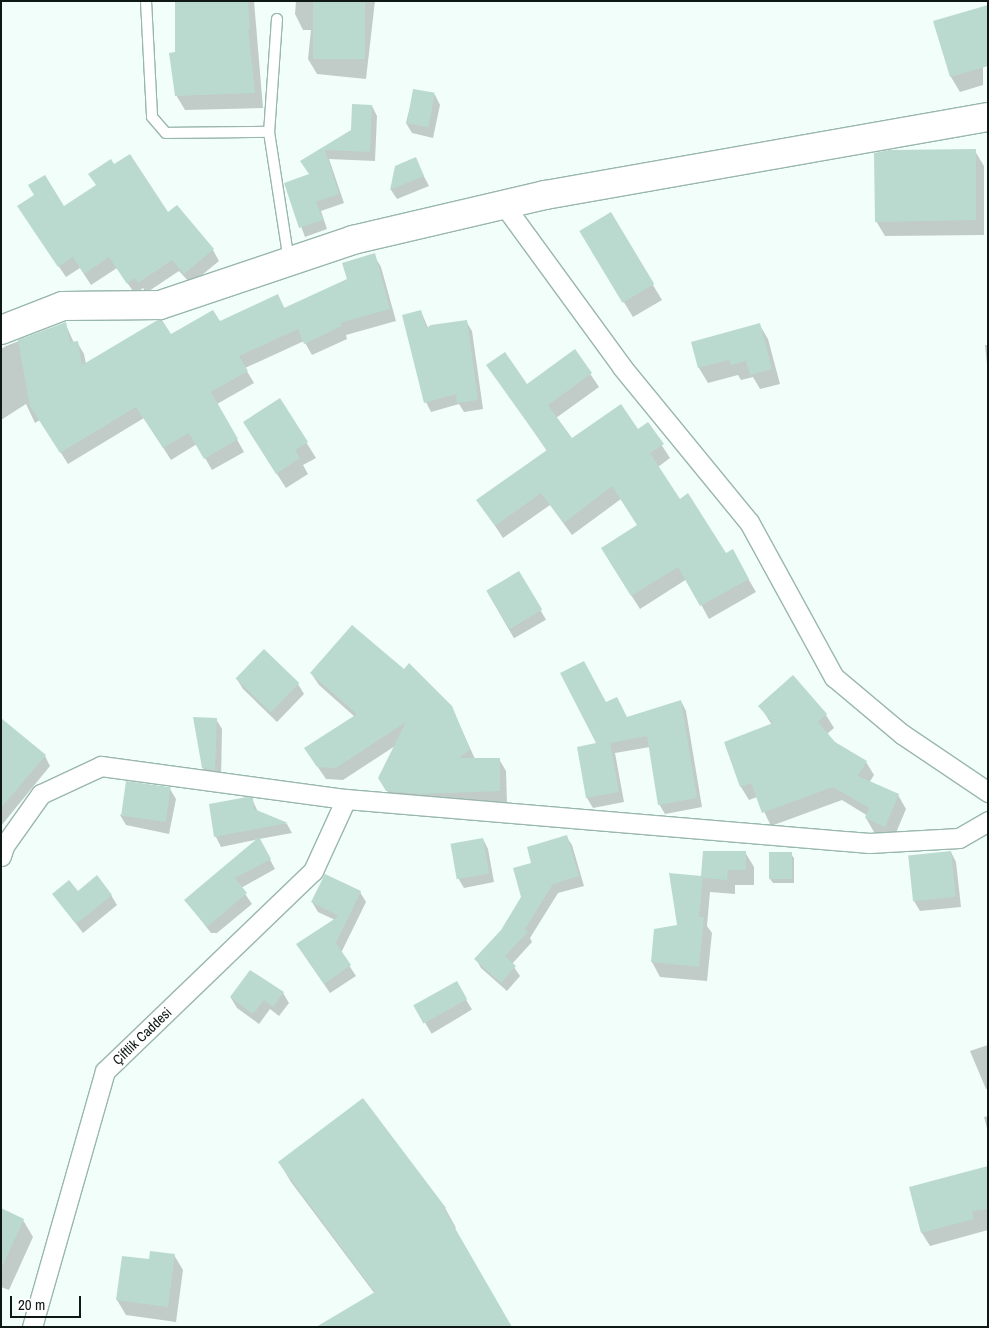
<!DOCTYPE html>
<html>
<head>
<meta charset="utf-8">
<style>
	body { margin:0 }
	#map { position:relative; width:989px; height:1328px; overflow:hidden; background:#f2fefa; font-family:"Archivo Narrow",sans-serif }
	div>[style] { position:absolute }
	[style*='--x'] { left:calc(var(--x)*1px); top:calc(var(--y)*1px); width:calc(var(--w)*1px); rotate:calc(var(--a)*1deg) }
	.shadow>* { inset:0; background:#0003; transform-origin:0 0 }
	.building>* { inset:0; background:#bbdacf; transform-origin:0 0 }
	.roads { filter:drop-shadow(1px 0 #99b7ad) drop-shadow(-1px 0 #99b7ad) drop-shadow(0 1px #99b7ad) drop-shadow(0 -1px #99b7ad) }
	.lane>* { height:10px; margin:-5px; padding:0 5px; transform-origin:5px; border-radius:5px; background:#fff }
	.street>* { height:19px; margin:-9.5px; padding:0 9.5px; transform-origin:9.5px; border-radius:9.5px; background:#fff }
	.secondary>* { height:28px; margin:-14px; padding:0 14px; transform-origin:14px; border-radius:14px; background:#fff }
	span { translate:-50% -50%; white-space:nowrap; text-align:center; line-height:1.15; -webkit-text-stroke:5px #fff; paint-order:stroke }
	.street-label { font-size:14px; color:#0e1915 }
	.frame { position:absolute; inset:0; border:2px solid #0e1915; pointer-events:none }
	.scale { position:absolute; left:10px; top:1296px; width:71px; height:22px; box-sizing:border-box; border:2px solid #0e1915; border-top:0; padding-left:6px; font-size:15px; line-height:18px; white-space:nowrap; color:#0e1915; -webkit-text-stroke:4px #fff; paint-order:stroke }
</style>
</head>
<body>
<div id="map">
	<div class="shadow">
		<div style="clip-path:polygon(176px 1px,254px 1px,263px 108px,185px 110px,176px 95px)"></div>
		<div style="clip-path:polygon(296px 1px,375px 1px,366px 79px,317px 74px,308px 59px,311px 30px,303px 30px,295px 14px)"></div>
		<div style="clip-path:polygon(935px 22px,983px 48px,983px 85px,960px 92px,951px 77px)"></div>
		<div style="clip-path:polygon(414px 90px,435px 95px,440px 105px,433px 138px,412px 133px,406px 123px)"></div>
		<div style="clip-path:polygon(372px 106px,377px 116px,375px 161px,329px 159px,344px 203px,321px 211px,327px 229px,305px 237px,285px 184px,311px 175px,302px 161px,353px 131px)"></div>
		<div style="clip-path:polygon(975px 151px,984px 166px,984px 235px,885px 236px,876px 221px)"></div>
		<div style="clip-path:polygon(415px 159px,429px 186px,397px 199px,391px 190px,396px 167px)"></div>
		<div style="clip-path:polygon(64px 208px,213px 250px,219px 261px,191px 284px,179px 271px,146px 293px,143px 288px,135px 294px,117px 268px,91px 285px,80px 268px,66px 277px,25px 217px)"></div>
		<div style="clip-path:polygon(610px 214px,662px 300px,633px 317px,590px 247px)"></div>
		<div style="clip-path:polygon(374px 255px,381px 267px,396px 321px,346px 335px,347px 339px,312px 355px,304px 341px,245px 368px,254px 383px,217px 404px,244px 452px,212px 470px,197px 444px,171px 460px,144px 418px,68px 464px,40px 420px,35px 423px,26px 404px,1px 420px,1px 349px,6px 346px,65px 323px,74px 343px,77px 342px,84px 354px,86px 364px,171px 335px,219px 323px,278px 296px,285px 309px,348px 280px)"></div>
		<div style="clip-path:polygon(421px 311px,428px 328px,466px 321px,472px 331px,483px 409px,464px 412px,459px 404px,431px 412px,426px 402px)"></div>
		<div style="clip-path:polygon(759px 324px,768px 339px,780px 384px,760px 389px,753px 377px,741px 380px,738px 375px,708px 383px,699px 368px,692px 343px)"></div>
		<div style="clip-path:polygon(985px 345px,988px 345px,988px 366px,987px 364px)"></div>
		<div style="clip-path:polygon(575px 351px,599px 387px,556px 418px,571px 440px,638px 431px,648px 424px,670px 458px,658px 467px,679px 501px,726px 555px,732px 551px,756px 592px,709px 619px,687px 579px,640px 609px,610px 562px,638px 526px,621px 499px,572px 535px,550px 505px,503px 538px,478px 500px,547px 451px,488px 365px,526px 386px)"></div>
		<div style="clip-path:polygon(280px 400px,316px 458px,303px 465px,308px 474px,286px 488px,253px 437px)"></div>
		<div style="left:519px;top:573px;width:54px;height:37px;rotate:60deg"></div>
		<div style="clip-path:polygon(264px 651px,298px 684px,304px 694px,277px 722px,243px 689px,237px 679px)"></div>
		<div style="clip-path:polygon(311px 673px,451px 706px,475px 759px,499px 759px,506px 771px,507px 803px,395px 803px,379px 778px,395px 746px,343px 780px,326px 779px,313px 760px,355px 717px,319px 685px)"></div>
		<div style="clip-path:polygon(681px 701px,686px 711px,702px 807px,665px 814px,659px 804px,650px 747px,615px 753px,624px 802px,593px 808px,587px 798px,578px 748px,598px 744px,606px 704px,627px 718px)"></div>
		<div style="clip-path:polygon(760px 706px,826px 715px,834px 728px,827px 734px,835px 743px,866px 762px,874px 775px,869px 783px,898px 795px,906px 809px,893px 840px,874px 832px,866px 818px,868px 816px,842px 800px,771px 826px,757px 797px,749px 800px,741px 787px,725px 743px,772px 725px)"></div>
		<div style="clip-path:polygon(216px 719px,222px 729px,221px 780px,209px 778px,203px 768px)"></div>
		<div style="clip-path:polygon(1px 723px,45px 756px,50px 766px,1px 826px)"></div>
		<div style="clip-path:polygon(170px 789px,176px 799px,169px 834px,126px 825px,120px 815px)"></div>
		<div style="clip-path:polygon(252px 799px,258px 812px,287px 824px,292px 833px,259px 839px,275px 869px,241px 888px,252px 904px,217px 933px,211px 933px,186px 901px,259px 839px,221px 847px,216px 837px,211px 805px)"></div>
		<div style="clip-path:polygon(566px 836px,572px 845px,584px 886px,558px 893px,530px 938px,532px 942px,512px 964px,520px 976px,507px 991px,481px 968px,476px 959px,502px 931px,523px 897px,533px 863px)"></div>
		<div style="clip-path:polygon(483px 839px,488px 849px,494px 882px,464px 888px,458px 878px)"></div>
		<div style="clip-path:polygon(745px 852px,754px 867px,754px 885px,735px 885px,735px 894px,710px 892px,707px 926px,712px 933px,707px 981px,660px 977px,652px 962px,679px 926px,702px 877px)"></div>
		<div style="clip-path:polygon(951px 852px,956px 862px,961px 907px,920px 911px,914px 901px)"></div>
		<div style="clip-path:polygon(791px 854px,794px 858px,794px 883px,773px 883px,770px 879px)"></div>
		<div style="clip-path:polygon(360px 892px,366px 902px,341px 953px,356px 976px,330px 993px,304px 955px,335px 920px,318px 912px,312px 902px)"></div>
		<div style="clip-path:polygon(78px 893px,111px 895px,117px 905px,83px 933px,53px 894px)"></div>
		<div style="left:456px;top:983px;width:31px;height:47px;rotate:59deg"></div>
		<div style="clip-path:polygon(283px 993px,289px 1003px,279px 1016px,270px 1009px,259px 1024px,237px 1008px,231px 998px)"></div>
		<div style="clip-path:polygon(988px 1045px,988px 1089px,986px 1089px,970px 1051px)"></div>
		<div style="clip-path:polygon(988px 1116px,988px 1132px,984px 1117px)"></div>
		<div style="clip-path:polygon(279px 1162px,445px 1208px,456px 1228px,375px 1294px,291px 1182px)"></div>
		<div style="clip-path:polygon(988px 1167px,988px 1230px,930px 1246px,922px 1233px,910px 1188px)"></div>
		<div style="clip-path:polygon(1px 1210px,23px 1220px,33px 1237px,9px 1290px,1px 1287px)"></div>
		<div style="clip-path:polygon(174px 1255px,183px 1270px,176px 1322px,126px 1315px,117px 1300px,150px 1261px)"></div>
	</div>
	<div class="building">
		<div style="clip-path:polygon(175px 1px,248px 1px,250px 29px,248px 29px,255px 93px,175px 96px,169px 53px,175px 52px)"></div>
		<div style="left:313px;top:1px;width:52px;height:58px"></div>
		<div style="clip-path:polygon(988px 5px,988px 66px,950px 77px,933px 21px)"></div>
		<div style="left:413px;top:89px;width:22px;height:35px;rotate:10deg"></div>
		<div style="clip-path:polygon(352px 104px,372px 105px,370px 152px,325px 150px,339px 194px,316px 202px,323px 220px,299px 228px,284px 183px,309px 174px,300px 161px,351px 130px)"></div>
		<div style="clip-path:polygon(976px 149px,976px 220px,875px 222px,874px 153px,889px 150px)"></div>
		<div style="clip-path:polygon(130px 154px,168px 212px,177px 205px,214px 249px,184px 274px,172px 260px,138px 283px,135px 278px,127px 284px,109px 257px,84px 274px,73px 257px,58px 267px,17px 206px,34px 195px,28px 185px,45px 175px,64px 206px,96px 185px,88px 174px,111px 159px,114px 164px)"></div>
		<div style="clip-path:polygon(416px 157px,424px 176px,390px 190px,395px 166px)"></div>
		<div style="left:611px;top:212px;width:84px;height:37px;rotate:59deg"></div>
		<div style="clip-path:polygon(375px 253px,390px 309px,340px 323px,342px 326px,304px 344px,298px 329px,239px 356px,248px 371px,211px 392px,238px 439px,204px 459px,189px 433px,163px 448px,136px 407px,60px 453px,30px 406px,18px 340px,66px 322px,70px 342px,78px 341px,82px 365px,156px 321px,162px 320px,171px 334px,213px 310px,220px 321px,278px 294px,284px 308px,347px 279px,342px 263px)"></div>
		<div style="clip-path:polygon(421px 310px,426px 328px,431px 325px,467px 320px,478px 400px,457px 403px,456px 394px,424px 403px,402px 315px)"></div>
		<div style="clip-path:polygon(760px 323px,772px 369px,750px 375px,746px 361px,731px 365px,729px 360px,698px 368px,691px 342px)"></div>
		<div style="clip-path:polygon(575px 349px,592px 373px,548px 405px,572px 438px,621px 404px,638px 429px,648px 422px,664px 444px,650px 453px,680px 499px,688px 493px,726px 553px,733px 549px,749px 579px,700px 606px,678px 567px,631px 596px,601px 548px,637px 525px,612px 486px,564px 523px,541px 493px,495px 526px,476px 500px,547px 450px,486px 365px,505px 352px,527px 384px)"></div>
		<div style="clip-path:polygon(280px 398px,308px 442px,295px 450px,300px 458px,276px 474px,243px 422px)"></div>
		<div style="left:519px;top:571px;width:45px;height:38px;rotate:59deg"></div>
		<div style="clip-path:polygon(352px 625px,404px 669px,409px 663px,452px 706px,470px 749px,459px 758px,500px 758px,500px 791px,421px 794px,386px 791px,378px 778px,406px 722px,336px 768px,317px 767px,304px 748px,357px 714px,310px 673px)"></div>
		<div style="left:264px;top:649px;width:49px;height:41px;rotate:44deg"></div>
		<div style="clip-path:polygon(584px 661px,606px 702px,617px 697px,627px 717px,681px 700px,697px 798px,658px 805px,647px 736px,610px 743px,619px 792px,586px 798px,577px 747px,596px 743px,560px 673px)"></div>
		<div style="clip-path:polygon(793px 675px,827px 714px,818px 722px,835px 742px,867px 761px,858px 776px,899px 794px,885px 827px,865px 818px,869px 808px,833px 787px,762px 813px,751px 783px,740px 787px,724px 742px,773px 723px,758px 706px)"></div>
		<div style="clip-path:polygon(193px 717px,217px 718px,215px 770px,202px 768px)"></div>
		<div style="clip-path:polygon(1px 718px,46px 755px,1px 808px)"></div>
		<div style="left:126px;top:781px;width:45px;height:35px;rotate:8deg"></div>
		<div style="clip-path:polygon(247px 797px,253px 798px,254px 809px,288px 823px,214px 837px,209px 804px)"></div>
		<div style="clip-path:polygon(567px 835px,579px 876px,553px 884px,525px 929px,528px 932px,505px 956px,516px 966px,501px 983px,474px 959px,501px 930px,521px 897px,513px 868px,531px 863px,527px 847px)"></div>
		<div style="clip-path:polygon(259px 837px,271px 859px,235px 878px,247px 893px,207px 927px,184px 900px)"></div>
		<div style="left:483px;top:838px;width:36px;height:33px;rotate:80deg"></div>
		<div style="clip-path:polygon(703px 851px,746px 851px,746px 870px,728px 870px,727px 880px,703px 878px,699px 917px,704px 917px,699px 967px,651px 962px,654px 929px,677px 925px,669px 873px,701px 876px)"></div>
		<div style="left:951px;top:851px;width:46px;height:43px;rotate:84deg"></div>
		<div style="left:792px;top:852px;width:27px;height:23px;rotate:90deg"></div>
		<div style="clip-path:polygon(325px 874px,361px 891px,336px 943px,351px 965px,324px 984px,296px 944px,339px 916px,311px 902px)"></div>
		<div style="clip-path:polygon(97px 875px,112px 895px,76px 924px,52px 894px,69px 880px,78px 891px)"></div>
		<div style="clip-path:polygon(250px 970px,284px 992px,273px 1007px,264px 1000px,253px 1014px,230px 997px)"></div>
		<div style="left:457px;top:981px;width:21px;height:50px;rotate:61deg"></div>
		<div style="clip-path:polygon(363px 1098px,446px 1208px,444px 1209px,512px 1327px,316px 1327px,375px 1292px,278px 1162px)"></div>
		<div style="clip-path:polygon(988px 1166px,988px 1209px,972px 1211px,974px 1219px,921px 1233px,909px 1187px)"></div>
		<div style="clip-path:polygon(1px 1208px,24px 1219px,1px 1269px)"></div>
		<div style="clip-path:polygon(150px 1251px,175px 1254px,168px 1307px,116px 1300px,122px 1256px,149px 1259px)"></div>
	</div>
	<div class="roads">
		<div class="lane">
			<div style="--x:146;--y:1;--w:116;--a:87"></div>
			<div style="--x:152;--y:117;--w:21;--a:49"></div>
			<div style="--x:166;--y:133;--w:103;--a:-0.6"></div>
			<div style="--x:277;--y:19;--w:113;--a:94"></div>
			<div style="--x:269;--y:132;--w:131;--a:81.2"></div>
		</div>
		<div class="street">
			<div style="--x:504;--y:205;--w:200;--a:53.9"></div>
			<div style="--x:622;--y:367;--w:200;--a:50.7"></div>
			<div style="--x:749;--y:522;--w:177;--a:61.3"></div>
			<div style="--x:834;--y:677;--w:89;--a:40"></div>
			<div style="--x:902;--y:734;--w:104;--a:34"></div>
			<div style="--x:1;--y:856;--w:10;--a:-73"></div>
			<div style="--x:4;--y:846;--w:64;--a:-54.6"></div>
			<div style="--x:41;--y:794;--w:66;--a:-25"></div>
			<div style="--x:101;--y:766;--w:247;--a:7.7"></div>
			<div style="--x:346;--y:799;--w:525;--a:4.81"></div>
			<div style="--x:869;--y:843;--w:90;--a:-3.2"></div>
			<div style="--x:959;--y:838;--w:34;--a:-30"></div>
			<div style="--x:32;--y:1327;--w:266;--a:-74.1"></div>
			<div style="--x:105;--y:1071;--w:289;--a:-43.9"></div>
			<div style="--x:313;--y:871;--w:79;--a:-65.4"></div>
		</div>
		<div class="secondary">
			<div style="--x:1;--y:330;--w:66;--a:-21.2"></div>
			<div style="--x:63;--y:306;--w:97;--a:-0.6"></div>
			<div style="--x:160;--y:305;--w:204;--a:-18.6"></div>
			<div style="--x:353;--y:240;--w:197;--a:-13.2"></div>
			<div style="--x:545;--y:195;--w:450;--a:-10"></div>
		</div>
	</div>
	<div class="street-label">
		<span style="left:142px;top:1036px;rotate:-44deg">Çiftlik Caddesi</span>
	</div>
	<div class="frame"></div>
	<div class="scale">20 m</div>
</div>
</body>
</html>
